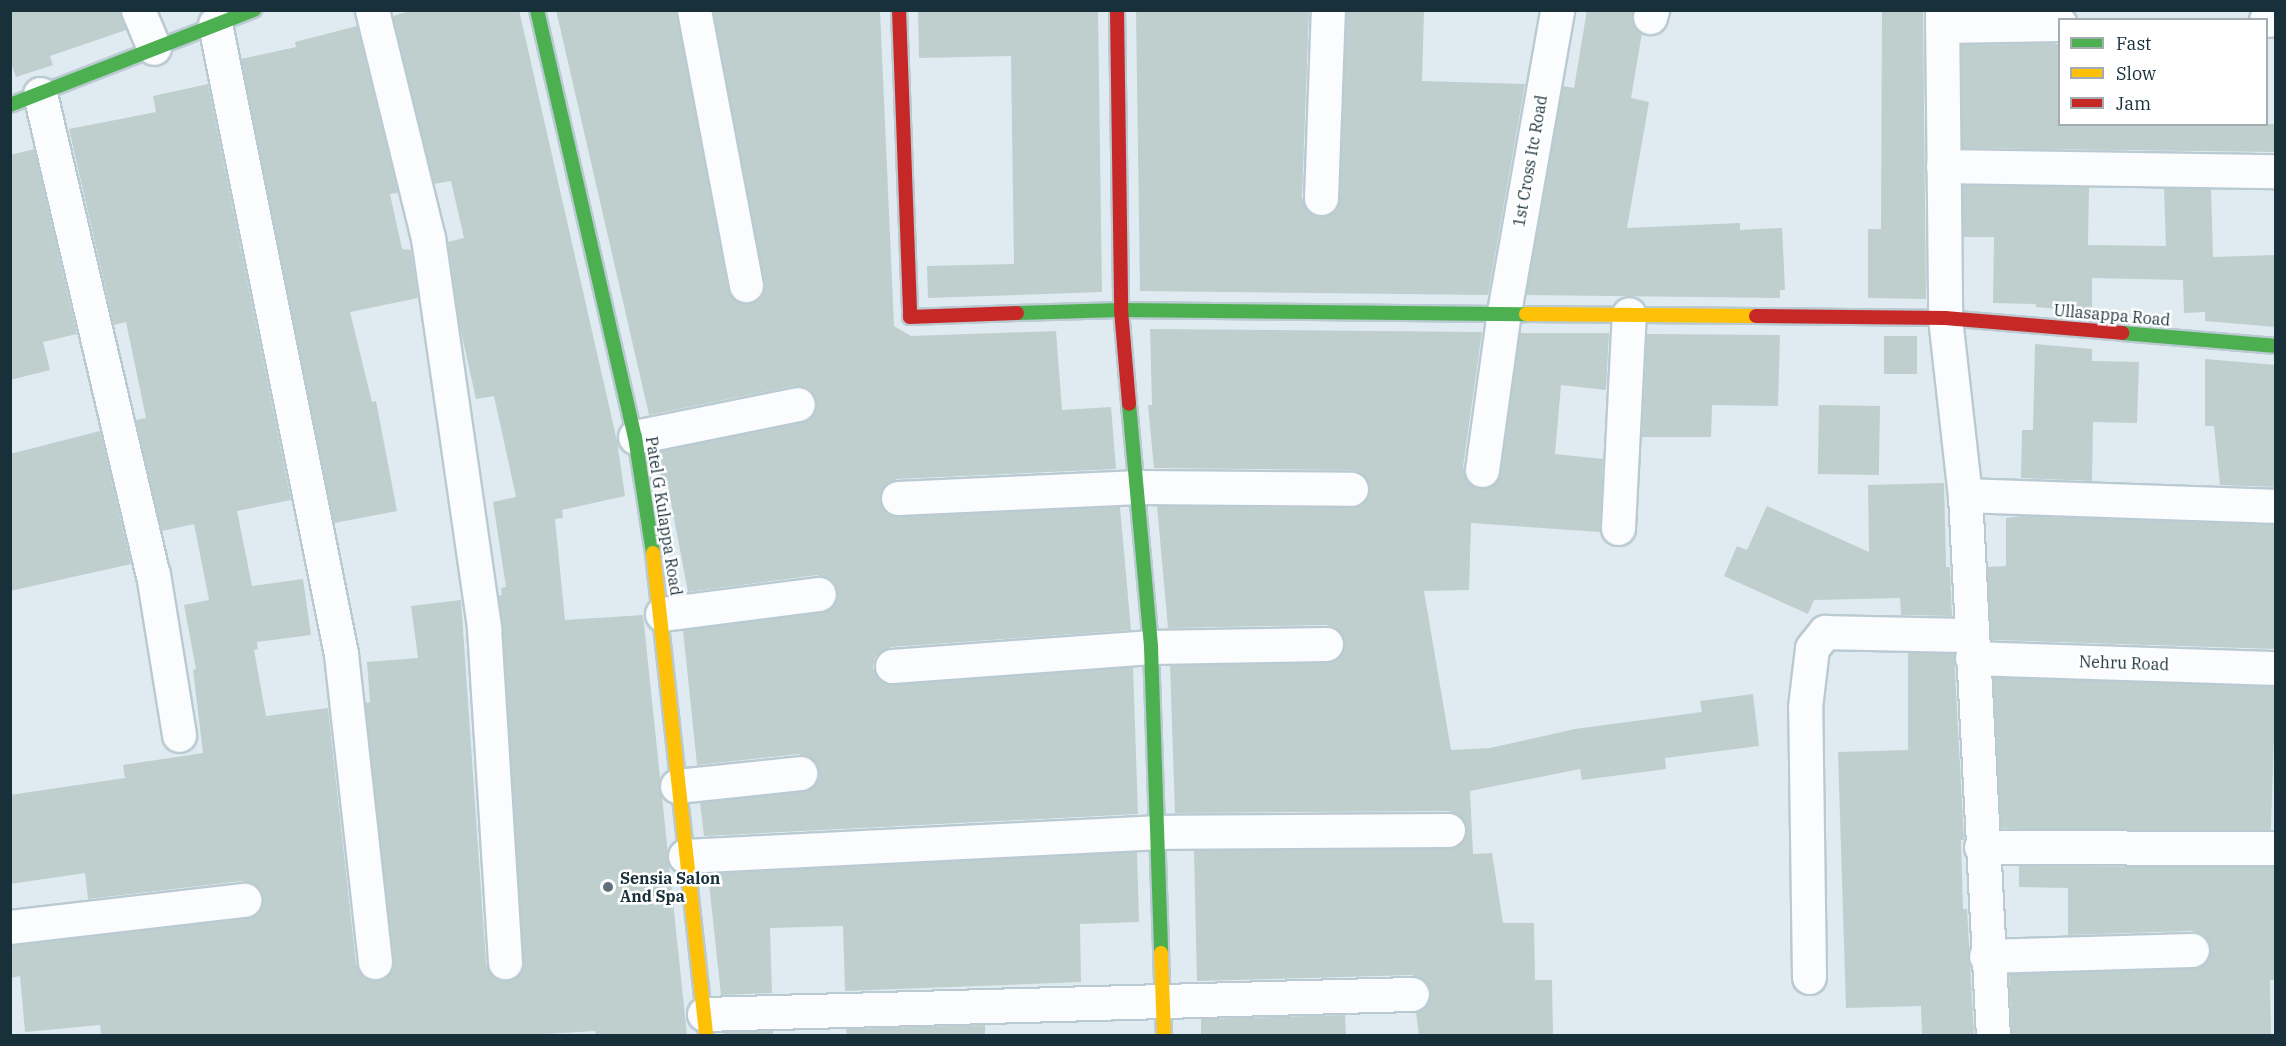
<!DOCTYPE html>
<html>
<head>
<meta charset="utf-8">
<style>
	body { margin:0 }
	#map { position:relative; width:2286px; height:1046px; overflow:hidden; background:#dfebf1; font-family:"IBM Plex Serif",serif }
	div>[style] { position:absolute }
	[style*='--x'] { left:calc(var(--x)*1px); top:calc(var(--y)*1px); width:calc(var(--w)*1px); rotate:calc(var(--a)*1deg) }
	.building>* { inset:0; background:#becfcd; transform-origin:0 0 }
	.roads { filter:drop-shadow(2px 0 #bacad2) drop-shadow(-2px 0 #bacad2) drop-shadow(0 2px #bacad2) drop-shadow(0 -2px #bacad2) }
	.street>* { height:33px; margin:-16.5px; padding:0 16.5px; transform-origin:16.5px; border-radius:16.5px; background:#fafcfd }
	.fast>* { height:14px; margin:-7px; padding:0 7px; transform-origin:7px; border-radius:7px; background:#4caf50 }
	.slow>* { height:14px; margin:-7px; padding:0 7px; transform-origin:7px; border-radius:7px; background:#ffc107 }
	.jam>* { height:14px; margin:-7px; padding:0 7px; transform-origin:7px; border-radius:7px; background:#c62828 }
	.dots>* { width:16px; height:16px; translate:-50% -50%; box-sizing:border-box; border:3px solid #fff; border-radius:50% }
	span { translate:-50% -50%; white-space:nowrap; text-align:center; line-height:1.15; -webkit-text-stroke:5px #fff; paint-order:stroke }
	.street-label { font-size:16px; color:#18303a }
	.poi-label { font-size:16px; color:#18303a; font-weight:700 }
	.left { translate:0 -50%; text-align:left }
	.frame { position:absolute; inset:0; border:12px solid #18303a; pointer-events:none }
	.legend { position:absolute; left:2058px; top:18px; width:210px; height:108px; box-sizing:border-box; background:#fff; border:2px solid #a3acb0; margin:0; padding:8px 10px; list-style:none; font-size:18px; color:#18303a }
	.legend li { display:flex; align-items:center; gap:12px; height:30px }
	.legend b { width:30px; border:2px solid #a3acb0 }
</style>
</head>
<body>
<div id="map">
	<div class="building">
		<div style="clip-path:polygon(10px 10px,120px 10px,126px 30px,50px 56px,53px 65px,16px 77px,10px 60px)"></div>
		<div style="clip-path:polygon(413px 10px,519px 10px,617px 441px,625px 496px,562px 510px,563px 518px,555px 519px,565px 620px,643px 615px,687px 1035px,596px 1035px,595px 1031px,531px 1035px,101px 1035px,100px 1025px,25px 1032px,20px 976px,10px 978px,10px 946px,246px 919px,261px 907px,259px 889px,242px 881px,88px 899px,85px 873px,10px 884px,10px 795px,125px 778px,123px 765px,203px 753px,193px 670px,196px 669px,184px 605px,209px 600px,194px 524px,162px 531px,136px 420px,146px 418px,126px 322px,114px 325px,69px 129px,156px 112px,153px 96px,208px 84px,291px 500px,237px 511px,252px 586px,303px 579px,311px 635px,257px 642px,258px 649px,254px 650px,266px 716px,328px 708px,356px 964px,367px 979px,386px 977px,394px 960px,365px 703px,370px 702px,367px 662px,418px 658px,411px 606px,461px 600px,486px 963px,490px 973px,506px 981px,522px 970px,498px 596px,502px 595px,501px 588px,506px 587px,493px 502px,516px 497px,494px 396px,476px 399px,460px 327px,448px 242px,464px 238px,451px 181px,434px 184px,393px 16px)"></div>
		<div style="clip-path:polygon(556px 10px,676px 10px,728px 288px,732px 298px,749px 303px,759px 299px,764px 282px,713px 10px,880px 10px,894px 326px,911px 336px,1056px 331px,1062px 410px,1111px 407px,1116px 469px,897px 479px,882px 489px,882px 508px,899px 517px,1120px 507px,1131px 630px,891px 647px,875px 657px,873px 668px,883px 683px,893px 685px,1133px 667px,1138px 814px,704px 836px,700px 802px,803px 792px,817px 781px,819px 770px,815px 762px,799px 754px,697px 765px,683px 630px,821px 613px,831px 609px,838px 592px,834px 582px,817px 575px,688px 592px,668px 487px,662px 488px,656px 452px,802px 422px,811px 418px,816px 401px,812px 391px,794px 386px,649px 415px)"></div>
		<div style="clip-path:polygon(918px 10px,1098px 10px,1102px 292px,928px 298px,927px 266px,1014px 264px,1011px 56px,919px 58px)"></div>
		<div style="clip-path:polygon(1136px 10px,1309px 10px,1302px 197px,1305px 207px,1320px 217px,1330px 214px,1340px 199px,1347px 10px,1424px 10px,1422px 81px,1525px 84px,1488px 295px,1140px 291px)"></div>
		<div style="clip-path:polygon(1587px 10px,1632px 10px,1632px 22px,1642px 33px,1631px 98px,1649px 102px,1627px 228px,1740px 223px,1740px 230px,1782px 228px,1785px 290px,1780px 290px,1780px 298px,1526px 295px,1563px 86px,1574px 88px)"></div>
		<div style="clip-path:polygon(1882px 10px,1923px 10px,1926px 299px,1868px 298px,1868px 229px,1881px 229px)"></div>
		<div style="clip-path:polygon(357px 26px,398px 193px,390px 194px,402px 249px,411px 250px,418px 298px,350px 312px,372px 402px,376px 401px,397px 511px,334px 523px,241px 59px,296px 47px,295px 42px)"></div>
		<div style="clip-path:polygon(2053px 43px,2060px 45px,2060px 124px,2276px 124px,2276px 152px,1962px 148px,1961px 45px)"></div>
		<div style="clip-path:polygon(34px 149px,77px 334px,43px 342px,50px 370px,10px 380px,10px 155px)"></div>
		<div style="clip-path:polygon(1962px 185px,2089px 187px,2088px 245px,2166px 246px,2164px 188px,2211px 189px,2213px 257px,2276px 255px,2276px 327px,2205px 321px,2205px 312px,2184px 313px,2183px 280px,2092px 278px,2092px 312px,2036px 307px,2036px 304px,1993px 303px,1994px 237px,1963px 237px)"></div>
		<div style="clip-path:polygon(1150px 329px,1482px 332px,1463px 467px,1470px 484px,1480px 489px,1496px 482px,1501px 473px,1520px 333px,1609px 333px,1606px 390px,1561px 385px,1555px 454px,1603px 459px,1600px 532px,1471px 523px,1469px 590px,1424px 591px,1451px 750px,1490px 748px,1575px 729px,1702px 712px,1700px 701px,1753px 694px,1759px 746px,1665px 758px,1666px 769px,1582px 780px,1580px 769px,1470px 791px,1473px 854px,1492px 853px,1503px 923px,1534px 923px,1535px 980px,1552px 980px,1553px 1035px,1419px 1035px,1416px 1012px,1428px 1003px,1431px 993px,1428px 984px,1412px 975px,1197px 981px,1194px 850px,1448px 849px,1464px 840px,1467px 829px,1458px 814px,1448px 811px,1175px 813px,1170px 665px,1326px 663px,1342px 654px,1345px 643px,1336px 628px,1326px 625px,1168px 628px,1157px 506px,1351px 508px,1367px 499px,1370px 489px,1361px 473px,1351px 470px,1154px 468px,1148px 405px,1152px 405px)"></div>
		<div style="clip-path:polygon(1647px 334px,1780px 335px,1778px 406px,1712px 405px,1711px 437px,1642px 437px)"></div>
		<div style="left:1884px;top:336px;width:33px;height:38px"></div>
		<div style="clip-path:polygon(2035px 344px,2092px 349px,2092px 361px,2139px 362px,2137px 423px,2093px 422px,2092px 481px,2021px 478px,2022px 430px,2033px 430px)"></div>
		<div style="clip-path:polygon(2205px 359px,2276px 365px,2276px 487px,2220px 485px,2214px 426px,2205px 426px)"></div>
		<div style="left:1819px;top:405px;width:61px;height:69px;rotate:1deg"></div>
		<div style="clip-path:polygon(100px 431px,131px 564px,10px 591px,10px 454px)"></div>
		<div style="clip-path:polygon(1944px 483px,1946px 567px,1950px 567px,1952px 616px,1901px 615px,1900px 598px,1814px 600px,1808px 614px,1724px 576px,1737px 546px,1747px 550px,1767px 506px,1869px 552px,1868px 485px)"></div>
		<div style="clip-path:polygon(2020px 516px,2276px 525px,2276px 649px,1991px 640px,1987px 567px,2006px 566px,2006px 518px)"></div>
		<div style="clip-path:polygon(1908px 652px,1954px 653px,1964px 840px,1961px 840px,1963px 909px,1967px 909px,1974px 1035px,1922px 1035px,1921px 1006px,1846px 1008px,1838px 752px,1908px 750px)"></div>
		<div style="left:1993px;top:677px;width:283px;height:151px;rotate:2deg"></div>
		<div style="clip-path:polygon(1137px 852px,1139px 922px,1080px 924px,1081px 982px,845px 991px,843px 926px,770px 928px,772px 993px,721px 995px,708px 874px)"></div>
		<div style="clip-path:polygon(2019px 866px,2276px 867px,2276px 980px,2270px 980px,2271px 1035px,2012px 1035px,2009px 974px,2193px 969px,2202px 966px,2211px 950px,2208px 940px,2192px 931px,2068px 935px,2068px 888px,2019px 887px)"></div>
		<div style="clip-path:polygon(1345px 1015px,1346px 1035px,1201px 1035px,1201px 1019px)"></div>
		<div style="clip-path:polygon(985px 1025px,985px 1035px,847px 1035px,846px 1029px)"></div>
		<div style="clip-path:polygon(773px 1031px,773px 1035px,724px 1035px,724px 1032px)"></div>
	</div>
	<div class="roads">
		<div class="street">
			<div style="--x:138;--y:10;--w:41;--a:67.2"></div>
			<div style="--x:372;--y:10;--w:235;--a:76.2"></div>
			<div style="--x:428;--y:238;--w:394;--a:81.8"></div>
			<div style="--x:484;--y:628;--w:335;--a:86.4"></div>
			<div style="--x:694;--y:10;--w:280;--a:79.3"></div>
			<div style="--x:1942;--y:10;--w:308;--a:89.4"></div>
			<div style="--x:1945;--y:318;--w:178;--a:83.6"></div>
			<div style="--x:1965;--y:495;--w:542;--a:87.04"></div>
			<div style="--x:1650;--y:17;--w:7;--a:-74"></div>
			<div style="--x:2266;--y:20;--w:10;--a:-6"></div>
			<div style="--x:215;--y:24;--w:642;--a:78.69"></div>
			<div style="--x:341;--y:654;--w:310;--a:83.7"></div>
			<div style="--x:1942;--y:26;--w:118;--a:-1"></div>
			<div style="--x:40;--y:94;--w:493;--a:76.8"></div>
			<div style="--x:153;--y:574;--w:163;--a:80.8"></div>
			<div style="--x:1943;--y:166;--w:333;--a:0.9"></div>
			<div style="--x:1321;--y:198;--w:188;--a:-87.9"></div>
			<div style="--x:635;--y:437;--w:166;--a:-11.4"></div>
			<div style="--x:1482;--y:470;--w:160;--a:-82.1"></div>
			<div style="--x:1504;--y:312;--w:307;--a:-80"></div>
			<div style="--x:1965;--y:495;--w:311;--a:2"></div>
			<div style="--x:898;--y:498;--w:241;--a:-2.6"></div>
			<div style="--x:1139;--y:487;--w:212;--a:0.5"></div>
			<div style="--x:1618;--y:528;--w:214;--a:-87.1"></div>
			<div style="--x:662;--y:614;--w:158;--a:-7.3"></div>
			<div style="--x:1972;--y:658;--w:304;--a:1.9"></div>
			<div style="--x:892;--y:666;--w:260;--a:-4.2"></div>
			<div style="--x:1151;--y:647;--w:175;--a:-1"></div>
			<div style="--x:677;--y:786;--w:124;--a:-6"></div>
			<div style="--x:1981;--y:847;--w:295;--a:0.2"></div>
			<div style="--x:685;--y:856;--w:471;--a:-2.9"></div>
			<div style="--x:1155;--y:832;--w:293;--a:-0.4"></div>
			<div style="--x:10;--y:927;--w:236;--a:-6.6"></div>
			<div style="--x:1986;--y:956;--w:206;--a:-1.7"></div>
			<div style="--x:1809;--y:977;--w:270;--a:-90.8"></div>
			<div style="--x:1805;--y:707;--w:59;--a:-83.2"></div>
			<div style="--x:1812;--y:648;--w:21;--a:-51"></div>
			<div style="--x:1825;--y:632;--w:145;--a:1.2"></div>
			<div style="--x:704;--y:1014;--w:708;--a:-1.62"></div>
		</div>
		<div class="fast">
			<div style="--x:537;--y:10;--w:438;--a:77.1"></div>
			<div style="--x:635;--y:437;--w:117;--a:81.2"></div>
			<div style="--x:10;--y:105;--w:262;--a:-21.3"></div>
			<div style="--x:1017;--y:313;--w:104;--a:-1.7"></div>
			<div style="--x:1121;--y:310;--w:405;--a:0.6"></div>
			<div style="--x:2122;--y:333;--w:155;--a:4.8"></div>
			<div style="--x:1129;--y:404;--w:244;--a:84.8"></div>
			<div style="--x:1151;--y:647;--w:306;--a:88.1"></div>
		</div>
		<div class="slow">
			<div style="--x:1526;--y:314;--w:230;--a:0.5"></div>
			<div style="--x:653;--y:553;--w:486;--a:83.7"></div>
			<div style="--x:1161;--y:953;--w:83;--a:87.9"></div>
		</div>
		<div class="jam">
			<div style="--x:899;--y:10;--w:307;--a:87.9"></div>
			<div style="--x:910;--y:317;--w:107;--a:-2.1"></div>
			<div style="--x:1117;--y:10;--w:300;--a:89.2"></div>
			<div style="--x:1121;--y:310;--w:94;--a:85.1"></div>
			<div style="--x:1756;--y:316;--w:189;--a:0.6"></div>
			<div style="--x:1945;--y:318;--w:178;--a:4.8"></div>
		</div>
	</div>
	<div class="dots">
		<div style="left:608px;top:887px;background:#5e717a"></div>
	</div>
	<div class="street-label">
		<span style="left:1530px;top:161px;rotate:-80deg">1st Cross Itc Road</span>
		<span style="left:2112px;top:315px;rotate:5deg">Ullasappa Road</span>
		<span style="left:664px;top:516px;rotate:81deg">Patel G Kulappa Road</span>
		<span style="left:2124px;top:663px;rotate:2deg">Nehru Road</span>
	</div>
	<div class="poi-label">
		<span class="left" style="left:620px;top:887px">Sensia Salon<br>And Spa</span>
	</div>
	<div class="frame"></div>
	<ul class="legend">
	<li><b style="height:8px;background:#4caf50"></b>Fast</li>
	<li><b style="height:8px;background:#ffc107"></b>Slow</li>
	<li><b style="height:8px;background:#c62828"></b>Jam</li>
	</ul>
</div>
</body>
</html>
